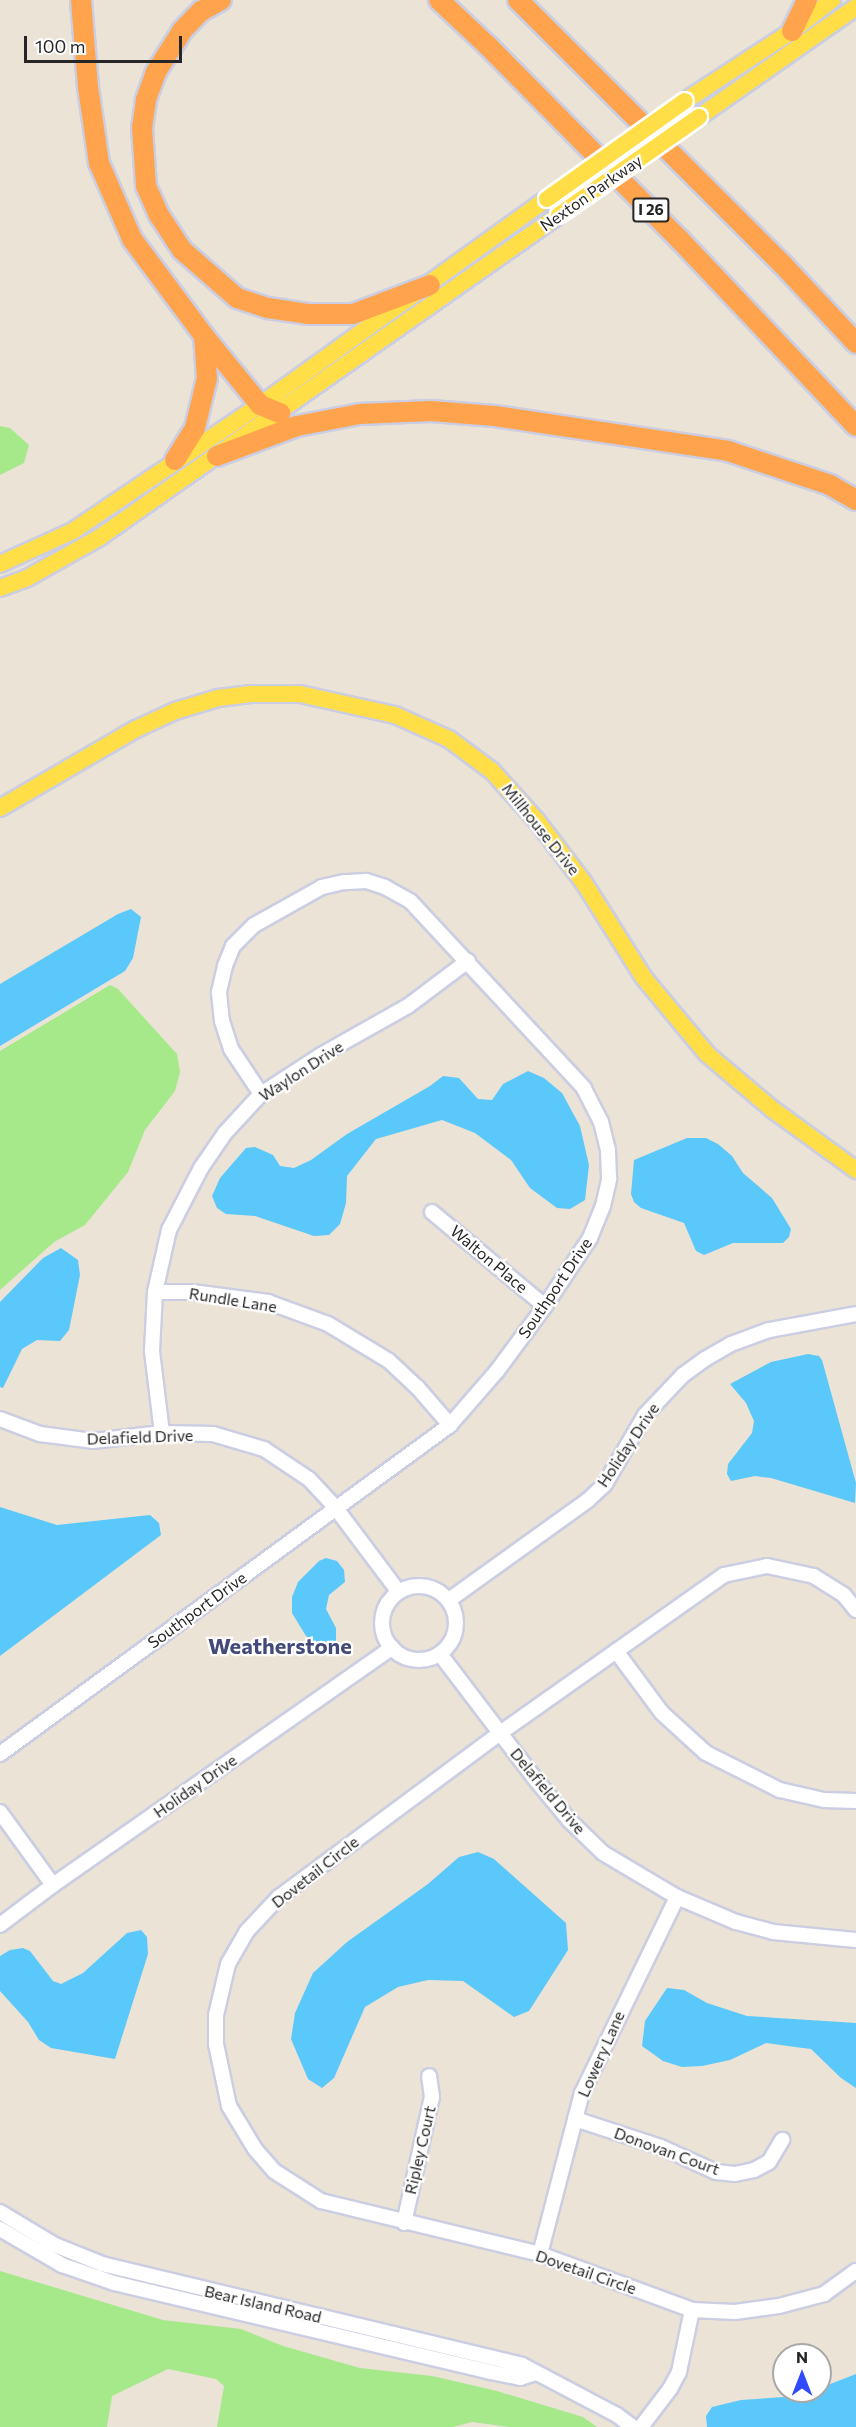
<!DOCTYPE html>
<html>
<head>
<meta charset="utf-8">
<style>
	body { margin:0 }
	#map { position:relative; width:856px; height:2427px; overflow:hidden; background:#ebe3d5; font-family:Commissioner,sans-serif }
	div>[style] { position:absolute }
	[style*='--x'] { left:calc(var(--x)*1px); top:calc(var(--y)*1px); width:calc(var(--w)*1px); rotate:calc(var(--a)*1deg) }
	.green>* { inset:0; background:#a6e98b }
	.water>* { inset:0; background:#5bc8fb }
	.roads { filter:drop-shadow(2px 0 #cbcee2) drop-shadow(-2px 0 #cbcee2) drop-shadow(0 2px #cbcee2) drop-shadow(0 -2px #cbcee2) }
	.minor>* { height:14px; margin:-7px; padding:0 7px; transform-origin:7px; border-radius:7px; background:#fff }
	.minor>.ring { margin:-7px; padding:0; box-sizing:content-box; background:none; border:14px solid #fff; border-radius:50% }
	.major>* { height:16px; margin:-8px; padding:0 8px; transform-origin:8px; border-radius:8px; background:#ffde47 }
	.highway>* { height:20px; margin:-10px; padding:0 10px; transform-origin:10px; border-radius:10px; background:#ffa44d }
	.bridges { filter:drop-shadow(2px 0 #fff) drop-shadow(-2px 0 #fff) drop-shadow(0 2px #fff) drop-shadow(0 -2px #fff) }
	.major-bridge>* { height:16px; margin:-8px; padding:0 8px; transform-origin:8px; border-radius:8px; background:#ffde47 }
	span { translate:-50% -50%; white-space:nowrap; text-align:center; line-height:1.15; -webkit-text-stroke:4.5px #fff; paint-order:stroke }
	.shield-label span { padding:2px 4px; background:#fff; border:2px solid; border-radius:4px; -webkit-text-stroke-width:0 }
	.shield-label { font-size:15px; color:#262626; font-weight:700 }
	.street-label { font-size:16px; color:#262626 }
	.district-label { font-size:22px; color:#434a7b; font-weight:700 }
	.north { position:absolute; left:772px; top:2343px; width:60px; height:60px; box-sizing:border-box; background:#fff; border:2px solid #a8a8a8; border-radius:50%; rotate:0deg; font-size:16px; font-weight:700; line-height:24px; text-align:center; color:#262626 }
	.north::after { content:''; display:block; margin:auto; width:21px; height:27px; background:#2f4aff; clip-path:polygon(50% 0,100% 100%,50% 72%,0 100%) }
	.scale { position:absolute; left:24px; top:36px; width:158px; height:27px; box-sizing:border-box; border:3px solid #262626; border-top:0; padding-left:8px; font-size:18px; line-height:21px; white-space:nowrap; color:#262626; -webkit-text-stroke:4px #fff; paint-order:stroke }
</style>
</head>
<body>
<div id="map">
	<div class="green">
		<div style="clip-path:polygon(0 426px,10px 428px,29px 445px,24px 463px,0 475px)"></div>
		<div style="clip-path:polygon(110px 985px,118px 989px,177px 1054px,180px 1072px,175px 1091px,145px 1130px,128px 1172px,85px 1225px,54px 1242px,0 1290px,0 1051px)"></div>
		<div style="clip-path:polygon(0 2271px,163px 2320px,241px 2329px,283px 2346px,360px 2368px,432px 2376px,497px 2391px,583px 2417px,597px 2427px,509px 2427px,472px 2422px,453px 2427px,217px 2427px,224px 2386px,216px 2379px,168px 2369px,112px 2396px,107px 2427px,0 2427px)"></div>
	</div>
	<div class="water">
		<div style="clip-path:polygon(131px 909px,141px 917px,133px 958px,125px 971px,0 1046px,0 984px,118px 914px)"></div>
		<div style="clip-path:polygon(528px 1071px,544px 1078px,562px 1093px,580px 1126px,589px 1165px,585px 1200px,570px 1209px,557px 1208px,530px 1188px,511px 1160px,475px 1133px,442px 1120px,376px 1139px,347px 1176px,346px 1203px,340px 1224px,329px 1235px,314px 1236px,255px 1216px,226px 1214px,217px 1208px,212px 1196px,220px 1178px,246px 1148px,255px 1147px,273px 1155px,280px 1166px,294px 1168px,311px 1160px,347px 1134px,430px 1086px,443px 1076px,459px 1078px,478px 1099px,492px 1100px,503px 1084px)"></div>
		<div style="clip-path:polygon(687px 1138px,706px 1138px,718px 1144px,732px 1156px,743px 1173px,772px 1198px,791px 1229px,789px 1237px,783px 1243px,733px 1243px,704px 1255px,696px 1251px,684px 1223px,641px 1208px,634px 1202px,631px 1194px,634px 1160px)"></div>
		<div style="clip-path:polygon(61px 1248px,78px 1260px,80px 1275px,69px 1330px,60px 1341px,37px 1340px,22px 1349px,3px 1388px,0 1387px,0 1302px,43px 1258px)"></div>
		<div style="clip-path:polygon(808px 1354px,819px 1356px,822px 1360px,856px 1483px,855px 1503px,771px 1478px,755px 1476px,731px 1481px,727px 1474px,728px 1464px,752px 1433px,754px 1421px,746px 1403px,730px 1384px,771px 1362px)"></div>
		<div style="clip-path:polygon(0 1507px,57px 1525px,150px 1515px,159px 1523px,161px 1535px,0 1656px)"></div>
		<div style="clip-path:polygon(326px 1558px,337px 1561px,344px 1570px,345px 1582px,329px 1595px,326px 1609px,336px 1628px,336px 1644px,332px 1653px,322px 1652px,306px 1636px,292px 1613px,292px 1597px,298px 1582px,319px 1561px)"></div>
		<div style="clip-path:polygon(478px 1852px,494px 1859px,566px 1923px,568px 1950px,529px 2011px,514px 2017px,463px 1981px,428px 1980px,398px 1987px,365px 2007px,334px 2078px,322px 2088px,308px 2079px,291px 2039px,295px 2013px,313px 1973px,347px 1942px,428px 1884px,459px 1857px)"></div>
		<div style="clip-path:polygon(141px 1930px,147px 1937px,148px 1954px,115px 2059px,51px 2048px,39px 2040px,28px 2022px,0 1991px,0 1956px,10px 1950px,23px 1948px,30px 1951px,53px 1981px,61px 1984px,83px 1973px,127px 1933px)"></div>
		<div style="clip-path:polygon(667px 1988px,684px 1990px,707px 2003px,747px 2016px,856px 2023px,856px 2088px,841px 2078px,811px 2049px,795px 2047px,766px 2043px,730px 2060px,702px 2066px,682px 2067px,663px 2061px,642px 2046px,645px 2021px)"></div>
		<div style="clip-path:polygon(856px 2374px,856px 2427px,707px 2427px,706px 2416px,712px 2407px,741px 2400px,798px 2396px,820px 2391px,820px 2388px)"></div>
	</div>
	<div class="roads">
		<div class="minor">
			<div style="--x:432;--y:1212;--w:147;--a:39.8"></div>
			<div style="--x:155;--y:1292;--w:37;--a:0"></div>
			<div style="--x:192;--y:1292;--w:77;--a:7.5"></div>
			<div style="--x:268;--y:1302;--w:64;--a:20.1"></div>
			<div style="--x:328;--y:1324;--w:71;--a:31.2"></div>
			<div style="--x:389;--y:1361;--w:40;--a:43"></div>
			<div style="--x:418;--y:1388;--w:49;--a:49.1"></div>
			<div style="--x:0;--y:1419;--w:43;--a:20.6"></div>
			<div style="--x:40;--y:1434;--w:53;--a:7.5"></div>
			<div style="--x:93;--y:1441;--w:69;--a:-6.6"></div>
			<div style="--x:162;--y:1433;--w:51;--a:1.1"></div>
			<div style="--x:213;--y:1434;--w:53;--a:16.4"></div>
			<div style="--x:264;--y:1449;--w:54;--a:33.7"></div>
			<div style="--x:309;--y:1479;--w:38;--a:47"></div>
			<div style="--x:335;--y:1507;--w:105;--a:53.1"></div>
			<div style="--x:162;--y:1433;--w:83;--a:-97"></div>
			<div style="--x:152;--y:1351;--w:59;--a:-87.1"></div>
			<div style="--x:155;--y:1292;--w:64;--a:-77.3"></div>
			<div style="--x:169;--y:1230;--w:70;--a:-62.7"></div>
			<div style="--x:201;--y:1168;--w:42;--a:-55.6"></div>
			<div style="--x:225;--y:1133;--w:53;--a:-47.3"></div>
			<div style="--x:261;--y:1094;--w:72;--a:-33"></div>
			<div style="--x:321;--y:1055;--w:100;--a:-29.4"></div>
			<div style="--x:408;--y:1006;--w:75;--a:-36.9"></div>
			<div class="ring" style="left:382px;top:1586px;width:60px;height:60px"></div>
			<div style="--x:449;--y:1600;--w:171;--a:-35.7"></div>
			<div style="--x:588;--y:1500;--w:23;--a:-43"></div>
			<div style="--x:605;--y:1484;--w:80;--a:-59.9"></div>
			<div style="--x:645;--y:1415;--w:55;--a:-46.5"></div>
			<div style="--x:683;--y:1375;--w:27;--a:-36"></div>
			<div style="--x:705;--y:1359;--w:30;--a:-30"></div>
			<div style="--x:731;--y:1344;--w:40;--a:-20.2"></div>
			<div style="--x:769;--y:1330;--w:88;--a:-10.4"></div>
			<div style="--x:856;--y:1610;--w:19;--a:-129"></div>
			<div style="--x:844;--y:1595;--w:36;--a:-148"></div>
			<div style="--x:814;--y:1576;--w:48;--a:-168"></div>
			<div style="--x:767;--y:1566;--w:44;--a:168.2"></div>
			<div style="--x:724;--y:1575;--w:274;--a:144.8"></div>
			<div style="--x:500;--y:1733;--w:275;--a:143.4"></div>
			<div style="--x:279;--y:1897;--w:47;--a:133.3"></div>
			<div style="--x:247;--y:1931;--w:38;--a:120"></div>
			<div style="--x:228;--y:1964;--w:52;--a:103.2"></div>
			<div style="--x:216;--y:2015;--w:29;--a:90"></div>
			<div style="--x:216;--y:2044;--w:63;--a:78.2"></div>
			<div style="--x:229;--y:2106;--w:50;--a:58.8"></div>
			<div style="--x:255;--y:2149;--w:29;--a:49"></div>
			<div style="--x:274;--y:2171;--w:56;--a:32.6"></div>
			<div style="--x:321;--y:2201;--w:225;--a:13.6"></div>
			<div style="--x:540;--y:2254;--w:162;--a:20.2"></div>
			<div style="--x:692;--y:2310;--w:43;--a:2.7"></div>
			<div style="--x:735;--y:2312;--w:44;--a:-7.8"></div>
			<div style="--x:779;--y:2306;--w:47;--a:-14.9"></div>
			<div style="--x:824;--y:2294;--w:39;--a:-36"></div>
			<div style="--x:616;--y:1651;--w:77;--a:53.4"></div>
			<div style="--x:662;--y:1713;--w:59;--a:42.3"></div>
			<div style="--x:706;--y:1753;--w:83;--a:26.6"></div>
			<div style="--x:780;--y:1790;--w:45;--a:12.8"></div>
			<div style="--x:824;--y:1800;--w:32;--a:2"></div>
			<div style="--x:440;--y:1654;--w:158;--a:52.7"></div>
			<div style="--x:536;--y:1780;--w:52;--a:50.5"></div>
			<div style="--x:569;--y:1820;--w:47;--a:44.1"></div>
			<div style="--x:603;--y:1853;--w:86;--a:30.7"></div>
			<div style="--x:677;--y:1897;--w:64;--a:23"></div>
			<div style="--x:736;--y:1922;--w:38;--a:15"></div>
			<div style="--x:773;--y:1932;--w:83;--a:5.5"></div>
			<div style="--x:0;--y:1754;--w:557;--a:-36.17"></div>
			<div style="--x:450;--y:1425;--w:72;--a:-49"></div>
			<div style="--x:497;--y:1371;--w:81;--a:-53.6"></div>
			<div style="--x:545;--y:1306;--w:82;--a:-56.5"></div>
			<div style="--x:590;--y:1238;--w:35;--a:-68"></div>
			<div style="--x:603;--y:1206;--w:28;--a:-77"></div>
			<div style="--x:609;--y:1179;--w:29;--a:-92"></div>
			<div style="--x:608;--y:1150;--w:29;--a:-104"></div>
			<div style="--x:601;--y:1122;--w:38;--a:-117"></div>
			<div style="--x:584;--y:1088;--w:255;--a:-132.9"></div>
			<div style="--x:410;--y:901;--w:29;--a:-151"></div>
			<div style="--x:385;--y:887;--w:20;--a:-162"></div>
			<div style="--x:366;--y:881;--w:22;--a:177"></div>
			<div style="--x:344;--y:882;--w:23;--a:167"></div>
			<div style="--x:322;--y:887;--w:78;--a:150.8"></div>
			<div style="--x:254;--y:925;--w:30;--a:135"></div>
			<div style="--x:233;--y:946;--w:22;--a:112"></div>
			<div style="--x:225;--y:966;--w:28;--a:103"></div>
			<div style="--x:219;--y:993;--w:28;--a:84"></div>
			<div style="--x:222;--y:1021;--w:29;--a:72"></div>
			<div style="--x:231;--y:1049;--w:54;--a:56.3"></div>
			<div style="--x:0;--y:1812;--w:90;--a:54"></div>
			<div style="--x:0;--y:1925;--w:66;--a:-37"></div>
			<div style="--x:53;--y:1885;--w:414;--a:-35"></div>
			<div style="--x:575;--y:2119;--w:90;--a:18"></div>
			<div style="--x:661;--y:2147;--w:60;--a:24.4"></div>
			<div style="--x:716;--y:2172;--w:19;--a:6"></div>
			<div style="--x:735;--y:2174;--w:19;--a:-12"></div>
			<div style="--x:754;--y:2170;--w:17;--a:-28"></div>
			<div style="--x:769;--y:2162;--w:26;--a:-59"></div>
			<div style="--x:0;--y:2212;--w:64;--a:31"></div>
			<div style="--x:55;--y:2245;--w:51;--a:22"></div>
			<div style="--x:102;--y:2264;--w:432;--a:13.5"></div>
			<div style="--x:522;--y:2365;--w:107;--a:27.8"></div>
			<div style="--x:617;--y:2415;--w:20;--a:37"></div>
			<div style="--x:404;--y:2223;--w:129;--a:-77.5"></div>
			<div style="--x:432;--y:2097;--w:21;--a:-98"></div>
			<div style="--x:0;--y:2229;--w:72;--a:30.1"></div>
			<div style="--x:62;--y:2265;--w:55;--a:19.1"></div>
			<div style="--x:114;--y:2283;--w:386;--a:13.3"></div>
			<div style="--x:490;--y:2372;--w:31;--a:11"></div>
			<div style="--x:520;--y:2378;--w:16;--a:-18"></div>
			<div style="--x:540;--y:2254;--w:166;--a:-75.4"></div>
			<div style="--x:582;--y:2093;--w:218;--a:-64.1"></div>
			<div style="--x:641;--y:2427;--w:48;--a:-52.7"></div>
			<div style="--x:670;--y:2389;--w:19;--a:-62"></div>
			<div style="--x:679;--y:2372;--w:63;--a:-78.2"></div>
		</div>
		<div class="major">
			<div style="--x:685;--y:101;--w:128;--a:-33.2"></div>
			<div style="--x:792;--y:31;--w:51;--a:-37.8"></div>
			<div style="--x:699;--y:117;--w:192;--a:-35"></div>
			<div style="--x:0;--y:564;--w:80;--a:-24.3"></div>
			<div style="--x:73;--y:531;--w:225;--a:-34"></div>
			<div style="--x:260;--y:405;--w:353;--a:-35.7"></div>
			<div style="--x:0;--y:588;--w:29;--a:-20"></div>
			<div style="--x:27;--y:578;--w:84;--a:-29.3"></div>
			<div style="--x:100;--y:537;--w:561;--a:-35.05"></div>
			<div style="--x:0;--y:808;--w:157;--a:-30.2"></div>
			<div style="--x:136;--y:729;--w:43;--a:-24.8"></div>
			<div style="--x:175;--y:711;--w:45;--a:-16.8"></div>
			<div style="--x:218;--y:698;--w:33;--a:-7"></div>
			<div style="--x:251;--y:694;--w:49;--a:0"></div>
			<div style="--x:300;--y:694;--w:97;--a:12.5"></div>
			<div style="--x:395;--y:715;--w:59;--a:24"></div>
			<div style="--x:449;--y:739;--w:54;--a:36.7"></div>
			<div style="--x:492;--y:771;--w:67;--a:48"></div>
			<div style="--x:537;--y:821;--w:78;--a:52.8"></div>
			<div style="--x:584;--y:883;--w:112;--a:57.7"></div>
			<div style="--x:644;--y:978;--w:99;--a:50.3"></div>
			<div style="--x:707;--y:1054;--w:85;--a:40.2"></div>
			<div style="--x:772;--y:1109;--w:104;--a:36"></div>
		</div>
		<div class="highway">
			<div style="--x:81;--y:0;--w:87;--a:85.4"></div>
			<div style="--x:88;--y:87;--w:77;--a:81.8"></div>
			<div style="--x:99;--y:163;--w:83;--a:66.5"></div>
			<div style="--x:132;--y:239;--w:121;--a:53.4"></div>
			<div style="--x:204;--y:336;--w:89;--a:50.9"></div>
			<div style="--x:260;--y:405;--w:22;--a:22"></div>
			<div style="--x:221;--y:0;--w:23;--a:151"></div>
			<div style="--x:201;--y:11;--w:28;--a:134"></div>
			<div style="--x:182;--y:31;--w:49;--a:122.4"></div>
			<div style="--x:156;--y:72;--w:30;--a:110"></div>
			<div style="--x:146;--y:100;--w:27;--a:98"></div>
			<div style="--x:142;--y:127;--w:59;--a:86.1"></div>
			<div style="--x:146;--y:186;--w:32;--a:66"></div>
			<div style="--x:159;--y:215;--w:42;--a:56.7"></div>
			<div style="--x:182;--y:250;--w:73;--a:41.1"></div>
			<div style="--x:237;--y:298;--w:33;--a:18"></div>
			<div style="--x:268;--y:308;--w:40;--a:8.5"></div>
			<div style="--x:308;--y:314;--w:45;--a:0"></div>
			<div style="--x:353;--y:314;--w:82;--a:-20.6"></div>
			<div style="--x:439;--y:0;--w:67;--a:43.2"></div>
			<div style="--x:488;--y:46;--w:272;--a:45.3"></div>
			<div style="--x:679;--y:239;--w:257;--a:46.6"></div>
			<div style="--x:518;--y:0;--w:375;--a:45"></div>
			<div style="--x:783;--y:265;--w:107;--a:46.9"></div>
			<div style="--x:792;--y:31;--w:34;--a:-64"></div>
			<div style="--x:217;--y:456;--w:85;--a:-20.6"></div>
			<div style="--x:297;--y:426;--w:64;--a:-10.8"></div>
			<div style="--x:360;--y:414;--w:71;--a:-2.4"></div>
			<div style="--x:431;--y:411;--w:64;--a:4.5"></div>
			<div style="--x:495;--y:416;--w:236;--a:8.5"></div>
			<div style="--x:728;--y:451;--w:108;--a:18.4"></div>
			<div style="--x:830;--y:485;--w:30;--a:30"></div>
			<div style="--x:175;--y:460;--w:38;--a:-58"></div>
			<div style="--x:195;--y:428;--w:51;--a:-76.5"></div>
			<div style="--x:207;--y:378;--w:42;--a:-94.1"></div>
		</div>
	</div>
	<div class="bridges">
		<div class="major-bridge">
			<div style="--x:547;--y:199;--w:169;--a:-35.4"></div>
			<div style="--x:559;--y:215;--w:171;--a:-35"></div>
		</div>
	</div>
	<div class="shield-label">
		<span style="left:651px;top:210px">I 26</span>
	</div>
	<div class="street-label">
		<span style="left:591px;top:193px;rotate:-35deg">Nexton Parkway</span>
		<span style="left:541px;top:829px;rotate:51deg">Millhouse Drive</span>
		<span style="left:301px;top:1071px;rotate:-33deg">Waylon Drive</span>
		<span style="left:489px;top:1259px;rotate:40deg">Walton Place</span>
		<span style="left:555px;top:1288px;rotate:-56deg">Southport Drive</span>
		<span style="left:233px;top:1300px;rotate:9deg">Rundle Lane</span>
		<span style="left:140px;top:1437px;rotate:-2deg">Delafield Drive</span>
		<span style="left:628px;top:1445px;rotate:-56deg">Holiday Drive</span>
		<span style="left:197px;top:1610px;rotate:-36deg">Southport Drive</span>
		<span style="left:195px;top:1786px;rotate:-35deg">Holiday Drive</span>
		<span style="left:548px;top:1791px;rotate:50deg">Delafield Drive</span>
		<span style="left:315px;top:1872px;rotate:-38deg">Dovetail Circle</span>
		<span style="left:601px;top:2054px;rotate:-66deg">Lowery Lane</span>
		<span style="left:420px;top:2150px;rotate:-77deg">Ripley Court</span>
		<span style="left:667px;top:2151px;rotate:20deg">Donovan Court</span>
		<span style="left:586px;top:2272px;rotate:19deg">Dovetail Circle</span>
		<span style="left:263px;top:2304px;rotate:13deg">Bear Island Road</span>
	</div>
	<div class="district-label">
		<span style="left:280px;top:1646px">Weatherstone</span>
	</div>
	<div class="north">N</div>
	<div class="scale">100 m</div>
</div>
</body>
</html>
